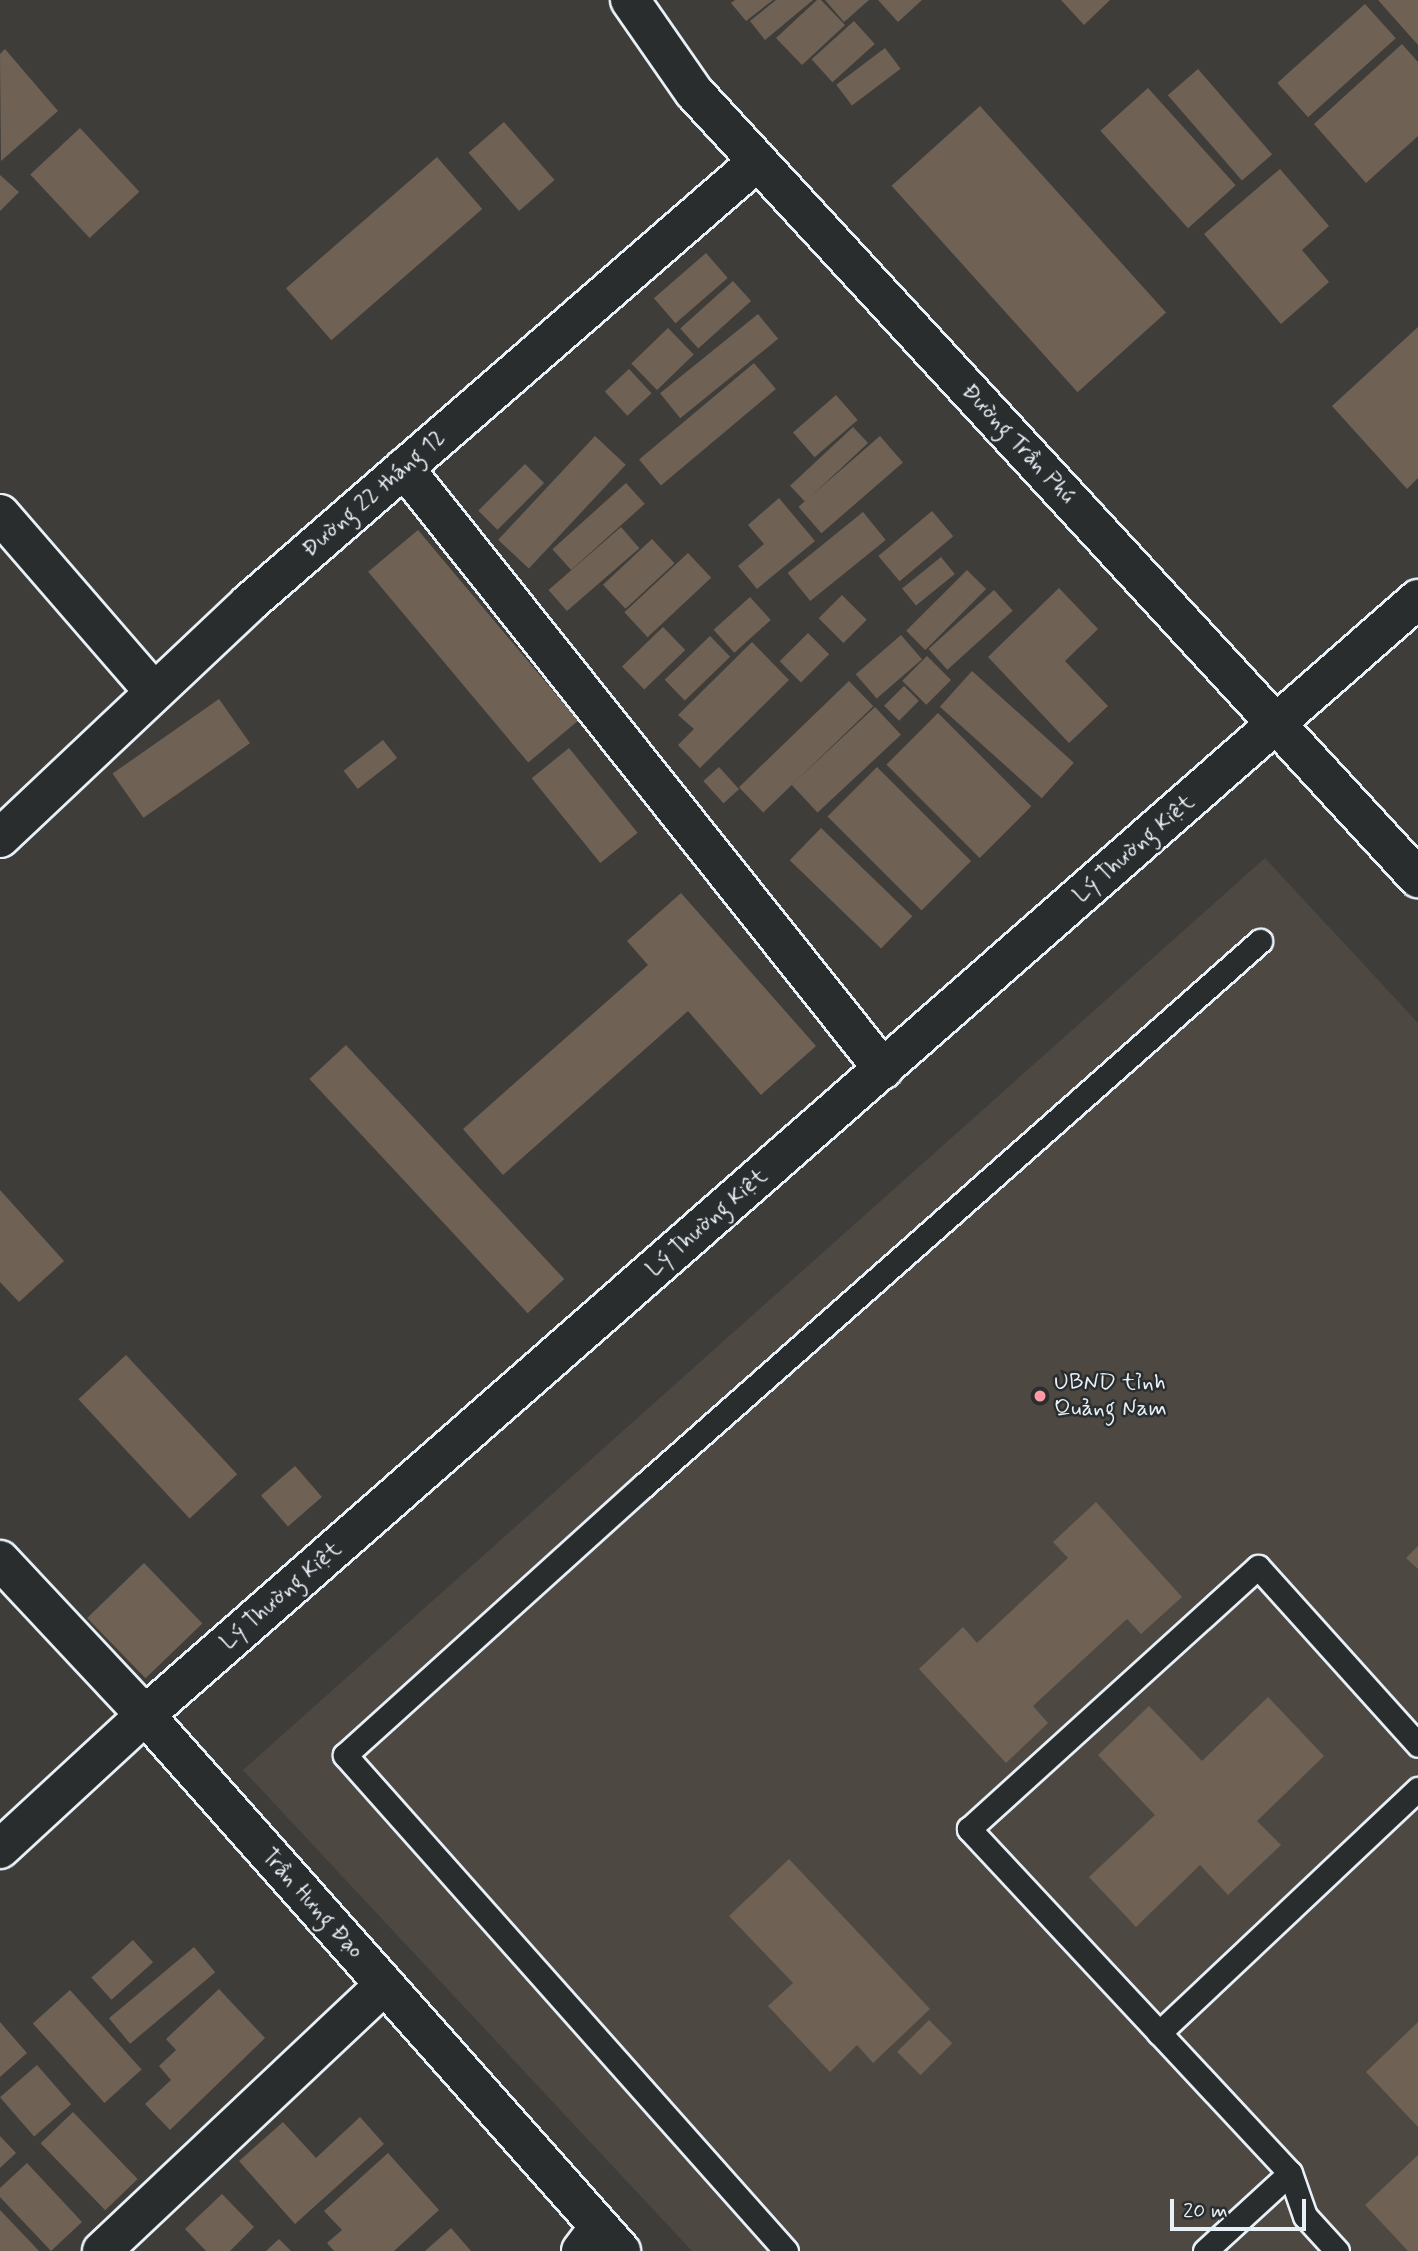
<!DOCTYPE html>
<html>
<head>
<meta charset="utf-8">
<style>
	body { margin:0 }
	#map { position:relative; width:1418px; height:2251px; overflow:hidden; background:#3f3d3a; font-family:Mynerve,sans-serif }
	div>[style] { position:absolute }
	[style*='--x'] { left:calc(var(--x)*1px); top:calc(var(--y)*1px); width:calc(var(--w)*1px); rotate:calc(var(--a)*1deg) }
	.built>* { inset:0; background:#4d4842 }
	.building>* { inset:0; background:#6f6255; transform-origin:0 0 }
	.roads { filter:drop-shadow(2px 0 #e8f1f8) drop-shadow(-2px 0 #e8f1f8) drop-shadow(0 2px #e8f1f8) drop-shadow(0 -2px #e8f1f8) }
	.service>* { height:23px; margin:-11.5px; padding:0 11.5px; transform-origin:11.5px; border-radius:11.5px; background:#2a2d2e }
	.minor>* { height:38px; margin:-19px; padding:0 19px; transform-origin:19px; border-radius:19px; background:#2a2d2e }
	.tertiary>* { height:38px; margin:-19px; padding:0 19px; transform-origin:19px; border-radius:19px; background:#2a2d2e }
	.secondary>* { height:38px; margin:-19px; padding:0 19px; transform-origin:19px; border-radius:19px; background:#2a2d2e }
	.dots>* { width:19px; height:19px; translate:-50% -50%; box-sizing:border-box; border:4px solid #2a2d2e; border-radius:50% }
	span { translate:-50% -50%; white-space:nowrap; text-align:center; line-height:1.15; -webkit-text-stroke:5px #2a2d2e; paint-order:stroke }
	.street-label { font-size:23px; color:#e8f1f8 }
	.poi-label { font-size:23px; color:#e8f1f8 }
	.left { translate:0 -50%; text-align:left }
	.scale { position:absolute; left:1170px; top:2199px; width:136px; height:32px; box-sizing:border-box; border:4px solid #e8f1f8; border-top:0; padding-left:9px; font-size:21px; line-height:24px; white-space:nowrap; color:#e8f1f8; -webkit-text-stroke:5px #2a2d2e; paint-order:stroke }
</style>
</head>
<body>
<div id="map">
	<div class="built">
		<div style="clip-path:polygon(1265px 858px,1418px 1023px,1418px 2251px,692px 2251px,243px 1770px)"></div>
	</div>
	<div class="building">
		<div style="clip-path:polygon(735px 0,773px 0,746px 21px,731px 3px)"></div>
		<div style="clip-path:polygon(776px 0,813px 0,765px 40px,750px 21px)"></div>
		<div style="clip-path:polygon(817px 0,821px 0,845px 25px,802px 65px,776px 38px)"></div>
		<div style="clip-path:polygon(825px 0,869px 0,844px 22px)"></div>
		<div style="clip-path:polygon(878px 0,922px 0,898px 22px)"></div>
		<div style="clip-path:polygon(1061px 0,1110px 0,1084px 25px)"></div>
		<div style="clip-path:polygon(1378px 0,1418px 0,1418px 45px)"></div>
		<div style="left:1365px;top:4px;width:46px;height:118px;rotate:48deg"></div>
		<div style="left:854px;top:21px;width:31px;height:57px;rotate:48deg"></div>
		<div style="clip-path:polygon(1402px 44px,1418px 62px,1418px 136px,1366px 183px,1314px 124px)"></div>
		<div style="left:885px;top:48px;width:26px;height:61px;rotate:53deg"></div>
		<div style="clip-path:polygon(5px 49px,58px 111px,1px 161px,0 54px)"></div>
		<div style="left:1198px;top:69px;width:113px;height:40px;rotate:49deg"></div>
		<div style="left:1148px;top:88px;width:131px;height:64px;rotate:48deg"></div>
		<div style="left:980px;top:106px;width:278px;height:119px;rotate:48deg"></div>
		<div style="left:504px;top:122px;width:77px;height:47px;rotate:49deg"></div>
		<div style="left:80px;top:128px;width:87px;height:68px;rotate:47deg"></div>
		<div style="left:437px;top:157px;width:69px;height:200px;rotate:49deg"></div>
		<div style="clip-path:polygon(1280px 169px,1329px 226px,1302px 250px,1329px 282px,1281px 324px,1204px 234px)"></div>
		<div style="clip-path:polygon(0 175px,19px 192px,0 211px)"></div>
		<div style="left:706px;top:253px;width:33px;height:69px;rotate:49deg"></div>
		<div style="left:733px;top:281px;width:27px;height:71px;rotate:48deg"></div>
		<div style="left:758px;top:314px;width:32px;height:126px;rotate:51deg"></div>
		<div style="clip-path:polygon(1418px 327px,1418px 478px,1407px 489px,1332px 406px)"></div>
		<div style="left:668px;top:328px;width:37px;height:51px;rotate:46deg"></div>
		<div style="left:754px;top:363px;width:34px;height:150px;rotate:50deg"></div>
		<div style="left:629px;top:369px;width:33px;height:33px;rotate:47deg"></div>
		<div style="left:836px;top:395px;width:33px;height:57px;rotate:49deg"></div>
		<div style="left:853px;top:427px;width:22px;height:86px;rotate:47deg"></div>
		<div style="left:595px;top:436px;width:42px;height:142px;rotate:43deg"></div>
		<div style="left:880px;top:436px;width:35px;height:108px;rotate:49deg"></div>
		<div style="left:525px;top:464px;width:27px;height:66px;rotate:45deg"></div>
		<div style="left:626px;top:483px;width:28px;height:99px;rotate:48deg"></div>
		<div style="clip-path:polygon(779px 498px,815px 541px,757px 589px,738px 566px,764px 544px,748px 525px)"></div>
		<div style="left:932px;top:511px;width:33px;height:70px;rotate:50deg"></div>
		<div style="left:863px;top:512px;width:36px;height:97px;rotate:51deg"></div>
		<div style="left:621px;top:527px;width:28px;height:96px;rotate:49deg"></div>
		<div style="left:418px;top:530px;width:249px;height:65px;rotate:50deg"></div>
		<div style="left:652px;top:539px;width:33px;height:67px;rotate:47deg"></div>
		<div style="left:688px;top:553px;width:34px;height:87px;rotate:47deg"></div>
		<div style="left:941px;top:557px;width:22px;height:50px;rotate:51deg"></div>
		<div style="left:967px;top:570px;width:27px;height:86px;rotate:45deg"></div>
		<div style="clip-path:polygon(1059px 588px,1098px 629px,1065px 661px,1108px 706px,1069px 743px,988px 657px)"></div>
		<div style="left:994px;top:590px;width:28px;height:88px;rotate:48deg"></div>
		<div style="left:842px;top:595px;width:35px;height:33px;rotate:45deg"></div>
		<div style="left:750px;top:597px;width:31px;height:49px;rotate:48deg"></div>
		<div style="left:663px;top:627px;width:32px;height:57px;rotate:46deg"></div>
		<div style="left:808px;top:633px;width:30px;height:40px;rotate:45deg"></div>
		<div style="left:901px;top:635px;width:32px;height:60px;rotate:49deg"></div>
		<div style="left:710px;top:636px;width:29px;height:63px;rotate:46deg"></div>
		<div style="clip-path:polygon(752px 642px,789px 680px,700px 768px,678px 745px,694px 729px,678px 715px)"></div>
		<div style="left:927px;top:656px;width:34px;height:35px;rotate:45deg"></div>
		<div style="left:972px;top:671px;width:137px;height:48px;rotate:42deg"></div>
		<div style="left:849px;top:681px;width:35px;height:153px;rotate:46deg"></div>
		<div style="left:904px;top:686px;width:21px;height:28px;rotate:45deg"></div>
		<div style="left:219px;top:699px;width:54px;height:130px;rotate:55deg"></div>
		<div style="left:875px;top:707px;width:38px;height:114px;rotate:47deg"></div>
		<div style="left:938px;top:713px;width:132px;height:73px;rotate:45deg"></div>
		<div style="left:383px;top:740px;width:23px;height:50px;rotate:52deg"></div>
		<div style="left:569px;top:748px;width:109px;height:48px;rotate:51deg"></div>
		<div style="left:719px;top:767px;width:30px;height:21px;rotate:48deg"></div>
		<div style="left:877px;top:767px;width:133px;height:70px;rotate:45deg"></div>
		<div style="left:821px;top:828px;width:127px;height:45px;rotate:44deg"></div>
		<div style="clip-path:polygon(681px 893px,816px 1046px,761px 1095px,688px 1011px,503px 1175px,463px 1129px,648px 965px,627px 941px)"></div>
		<div style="left:346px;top:1045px;width:320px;height:50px;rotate:47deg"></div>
		<div style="clip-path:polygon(0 1190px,64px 1261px,19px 1302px,0 1282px)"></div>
		<div style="left:126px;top:1355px;width:163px;height:65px;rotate:47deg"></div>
		<div style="left:295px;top:1466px;width:41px;height:45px;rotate:49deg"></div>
		<div style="clip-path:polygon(1096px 1502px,1182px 1597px,1141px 1634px,1127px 1619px,1033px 1706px,1048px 1723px,1006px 1763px,919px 1669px,963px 1627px,977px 1643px,1068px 1558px,1053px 1542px)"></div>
		<div style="clip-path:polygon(1418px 1546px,1418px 1569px,1406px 1558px)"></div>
		<div style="left:144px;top:1563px;width:84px;height:79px;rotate:46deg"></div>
		<div style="clip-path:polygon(1268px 1697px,1324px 1756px,1257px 1821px,1281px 1845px,1228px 1895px,1200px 1865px,1136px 1927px,1089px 1877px,1155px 1815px,1098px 1755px,1149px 1706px,1202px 1761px)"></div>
		<div style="clip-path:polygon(789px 1859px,930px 2009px,873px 2063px,857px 2045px,830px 2072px,768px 2006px,793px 1983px,729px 1916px)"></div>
		<div style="left:133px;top:1940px;width:30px;height:56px;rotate:48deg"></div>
		<div style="left:194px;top:1947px;width:33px;height:111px;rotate:50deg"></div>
		<div style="clip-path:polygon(219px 1989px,265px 2038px,170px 2130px,145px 2104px,171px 2080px,159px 2066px,176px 2050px,166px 2039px)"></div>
		<div style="left:70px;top:1990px;width:107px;height:50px;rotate:48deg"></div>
		<div style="left:929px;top:2020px;width:33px;height:45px;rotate:45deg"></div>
		<div style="clip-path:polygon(0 2022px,27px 2053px,0 2077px)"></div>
		<div style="clip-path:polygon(1418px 2022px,1418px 2127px,1366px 2072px)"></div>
		<div style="left:37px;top:2065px;width:52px;height:49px;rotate:49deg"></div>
		<div style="left:73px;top:2112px;width:93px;height:45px;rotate:46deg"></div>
		<div style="clip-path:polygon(360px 2117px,384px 2144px,295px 2224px,239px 2161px,283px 2122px,316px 2158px)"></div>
		<div style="clip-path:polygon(0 2136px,16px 2153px,0 2168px)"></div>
		<div style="clip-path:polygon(388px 2153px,439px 2210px,394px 2251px,334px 2251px,327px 2243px,342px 2230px,324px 2211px)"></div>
		<div style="clip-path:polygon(1418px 2155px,1418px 2251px,1408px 2251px,1365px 2205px)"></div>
		<div style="clip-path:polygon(27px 2163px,82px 2222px,51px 2251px,0 2197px,0 2188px)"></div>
		<div style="clip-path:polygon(222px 2194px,254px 2227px,230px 2251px,206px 2251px,185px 2229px)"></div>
		<div style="clip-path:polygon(0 2210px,39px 2251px,0 2251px)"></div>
		<div style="clip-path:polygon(451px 2228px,471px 2251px,425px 2251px)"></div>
		<div style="clip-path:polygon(279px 2239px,291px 2251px,266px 2251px)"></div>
	</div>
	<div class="roads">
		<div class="service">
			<div style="--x:1159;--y:2033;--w:356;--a:-43.3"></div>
			<div style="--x:786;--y:2251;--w:664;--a:-131.64"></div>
			<div style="--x:345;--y:1755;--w:403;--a:-42.1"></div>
			<div style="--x:644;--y:1485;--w:822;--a:-41.45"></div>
			<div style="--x:1205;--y:2251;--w:115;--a:-42.5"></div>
			<div style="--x:1337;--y:2251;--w:47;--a:-132.4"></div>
			<div style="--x:1305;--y:2216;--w:46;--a:-109.2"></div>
			<div style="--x:1290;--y:2173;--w:471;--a:-133"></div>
			<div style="--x:969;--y:1829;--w:390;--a:-42.2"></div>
			<div style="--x:1258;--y:1567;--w:239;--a:48"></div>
		</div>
		<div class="minor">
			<div style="--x:404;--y:468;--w:769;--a:51.44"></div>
			<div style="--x:0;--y:514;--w:235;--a:49.1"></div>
			<div style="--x:0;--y:838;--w:342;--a:-43.3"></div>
			<div style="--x:249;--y:603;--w:674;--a:-40.97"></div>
			<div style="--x:102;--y:2251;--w:388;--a:-43.3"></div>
			<div style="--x:581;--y:2251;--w:30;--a:-53"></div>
		</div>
		<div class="tertiary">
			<div style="--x:0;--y:1560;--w:212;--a:46.9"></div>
			<div style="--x:145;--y:1715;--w:717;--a:48.39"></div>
			<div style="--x:0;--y:1849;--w:197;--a:-42.7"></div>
			<div style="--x:145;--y:1715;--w:1693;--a:-41.24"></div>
		</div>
		<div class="secondary">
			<div style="--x:630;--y:0;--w:112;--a:55.2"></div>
			<div style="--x:694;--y:92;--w:1069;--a:47.35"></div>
		</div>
	</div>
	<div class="dots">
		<div style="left:1040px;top:1396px;background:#ff9aa2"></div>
	</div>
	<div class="street-label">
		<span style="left:1018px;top:444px;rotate:47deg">Đường Trần Phú</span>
		<span style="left:374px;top:494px;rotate:-41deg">Đường 22 tháng 12</span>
		<span style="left:1134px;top:849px;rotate:-41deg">Lý Thường Kiệt</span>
		<span style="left:707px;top:1223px;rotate:-41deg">Lý Thường Kiệt</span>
		<span style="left:281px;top:1596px;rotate:-41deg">Lý Thường Kiệt</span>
		<span style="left:312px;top:1904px;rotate:48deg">Trần Hưng Đạo</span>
	</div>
	<div class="poi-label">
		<span class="left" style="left:1054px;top:1396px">UBND tỉnh<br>Quảng Nam</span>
	</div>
	<div class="scale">20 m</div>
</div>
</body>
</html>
